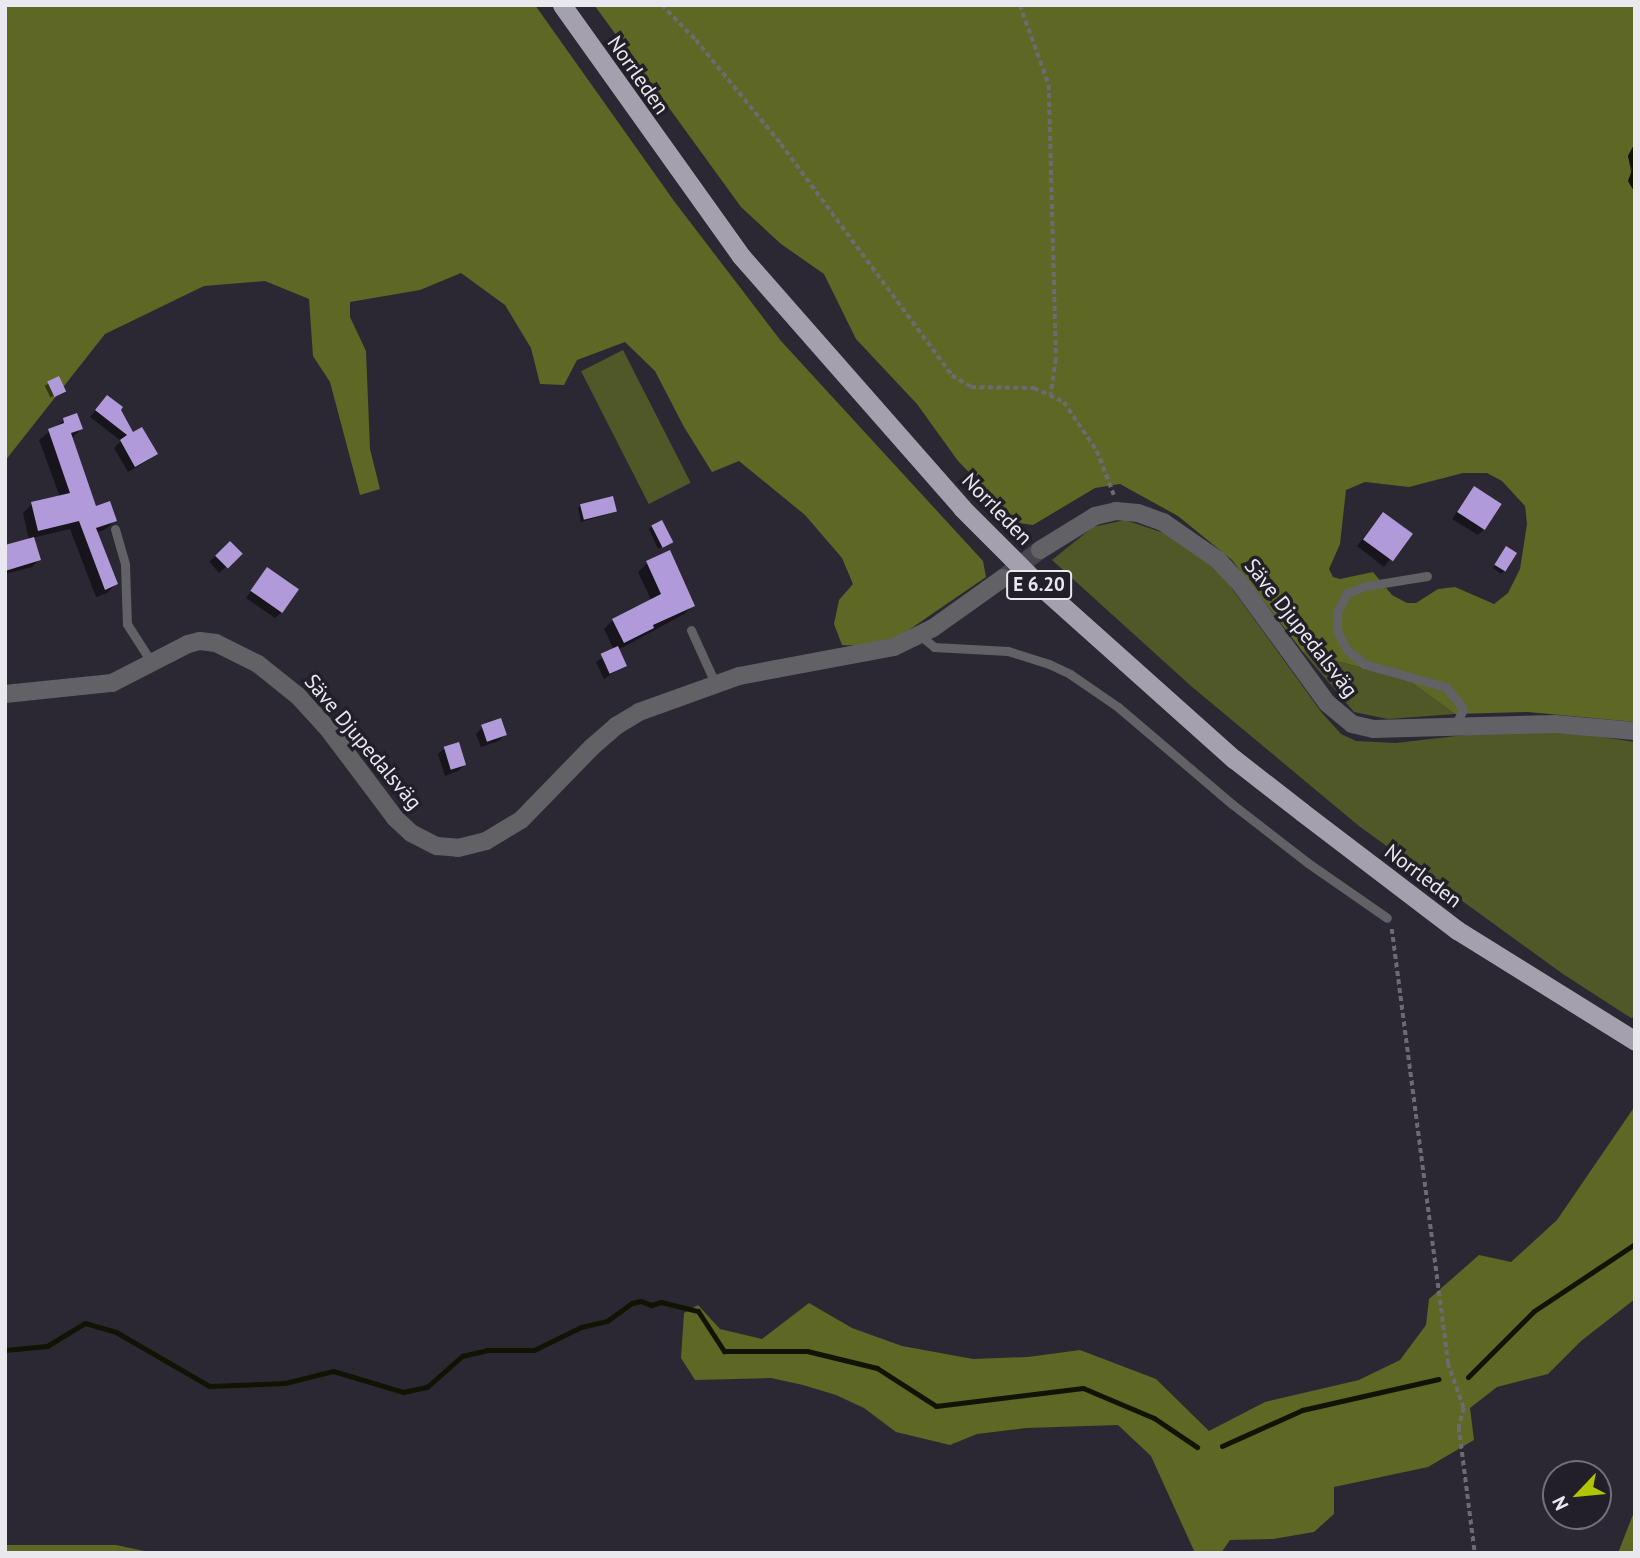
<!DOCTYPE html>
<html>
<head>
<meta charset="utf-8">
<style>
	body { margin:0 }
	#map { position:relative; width:1640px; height:1558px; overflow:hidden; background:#2c2833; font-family:"PT Sans",sans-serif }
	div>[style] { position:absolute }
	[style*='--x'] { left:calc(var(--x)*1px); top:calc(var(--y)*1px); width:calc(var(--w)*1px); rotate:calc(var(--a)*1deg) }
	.green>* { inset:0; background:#515827; transform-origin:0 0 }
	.forest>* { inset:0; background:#5e6723 }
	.water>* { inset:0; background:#111402 }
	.shadow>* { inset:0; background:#0007; transform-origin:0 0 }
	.stream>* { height:5px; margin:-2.5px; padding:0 2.5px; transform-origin:2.5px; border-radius:2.5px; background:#111402 }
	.building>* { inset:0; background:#b09ad9; transform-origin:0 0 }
	.minor-tunnel>* { height:18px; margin-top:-9px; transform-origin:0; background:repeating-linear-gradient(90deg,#48454f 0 18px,transparent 0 27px) }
	.path>* { height:3.5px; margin-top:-1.75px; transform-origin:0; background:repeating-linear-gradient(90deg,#6d6a74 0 5px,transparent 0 8.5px) }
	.service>* { height:9px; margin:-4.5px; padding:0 4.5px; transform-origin:4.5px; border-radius:4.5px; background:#626166 }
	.minor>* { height:18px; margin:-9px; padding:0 9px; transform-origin:9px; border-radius:9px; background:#626166 }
	.trunk>* { height:19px; margin:-9.5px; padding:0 9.5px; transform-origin:9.5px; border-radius:9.5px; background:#a5a0ad }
	span { translate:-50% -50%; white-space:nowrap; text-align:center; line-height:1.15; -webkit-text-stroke:7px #221f29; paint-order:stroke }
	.shield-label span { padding:2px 5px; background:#221f29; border:2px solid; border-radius:5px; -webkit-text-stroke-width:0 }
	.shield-label { font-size:19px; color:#eae8ef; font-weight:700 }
	.street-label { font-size:21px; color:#eae8ef }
	.frame { position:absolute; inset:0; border:7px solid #eae8ef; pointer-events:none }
	.north { position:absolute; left:1542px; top:1460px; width:70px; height:70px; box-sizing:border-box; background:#221f29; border:2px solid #726f78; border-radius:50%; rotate:244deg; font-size:19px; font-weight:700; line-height:28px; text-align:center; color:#eae8ef }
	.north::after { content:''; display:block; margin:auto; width:24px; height:32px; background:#b1c500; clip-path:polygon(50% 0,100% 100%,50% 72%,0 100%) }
</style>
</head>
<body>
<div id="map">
	<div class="green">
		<div style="left:623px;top:350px;width:149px;height:47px;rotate:63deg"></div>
		<div style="clip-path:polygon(1125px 520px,1179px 538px,1209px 563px,1228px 583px,1322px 713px,1341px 734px,1356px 741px,1396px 743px,1508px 730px,1589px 735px,1635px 742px,1635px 1017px,1631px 1018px,1563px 974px,1359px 826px,1191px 686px,1052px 560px,1093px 527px)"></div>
		<div style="clip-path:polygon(1303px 652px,1408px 680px,1455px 714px,1388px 719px,1354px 712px)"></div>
	</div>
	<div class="forest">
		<div style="clip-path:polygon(5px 5px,535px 5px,674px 201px,781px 341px,983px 561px,986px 577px,897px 638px,868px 646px,842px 645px,834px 624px,839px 600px,853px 584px,842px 558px,805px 515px,739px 461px,712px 472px,684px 427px,655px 371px,625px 342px,577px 360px,564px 385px,540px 384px,531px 348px,505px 305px,461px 273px,420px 290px,350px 302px,350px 317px,366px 351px,370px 449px,380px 489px,360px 495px,330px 382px,313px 356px,309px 299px,265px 281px,204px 286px,105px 334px,5px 461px)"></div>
		<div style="clip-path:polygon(evenodd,1635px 5px,1635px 143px,1628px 156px,1635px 193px,1635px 722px,1528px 712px,1455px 714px,1408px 680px,1303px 652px,1232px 560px,1178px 516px,1120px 484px,1095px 488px,1033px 525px,1019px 523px,958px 461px,917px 404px,856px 339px,824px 274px,781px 244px,741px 207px,595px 6px,1635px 5px,1463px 473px,1487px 473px,1502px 481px,1525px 506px,1527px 524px,1520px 569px,1508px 593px,1494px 604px,1455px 587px,1438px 589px,1416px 603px,1407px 603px,1392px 595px,1373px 572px,1340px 579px,1333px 577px,1329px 569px,1340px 544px,1346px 490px,1365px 482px,1409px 487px,1463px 473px)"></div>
		<div style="clip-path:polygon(1635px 1106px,1635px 1299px,1581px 1341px,1548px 1374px,1497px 1387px,1470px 1408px,1474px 1440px,1428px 1467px,1334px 1487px,1334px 1514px,1314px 1532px,1273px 1539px,1230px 1540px,1221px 1553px,1195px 1553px,1151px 1456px,1118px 1425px,1026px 1428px,977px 1434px,950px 1445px,896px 1432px,864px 1408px,836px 1395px,803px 1385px,771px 1378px,695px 1380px,681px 1358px,684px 1313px,698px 1305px,720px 1329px,762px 1339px,809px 1303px,852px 1328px,902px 1346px,973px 1359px,1028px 1357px,1080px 1350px,1156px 1379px,1209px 1431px,1265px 1402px,1359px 1380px,1400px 1360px,1426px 1325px,1429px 1299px,1479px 1255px,1511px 1262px,1557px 1220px)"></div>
		<div style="clip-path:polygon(1634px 1512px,1635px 1553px,1618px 1553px)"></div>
		<div style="clip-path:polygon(5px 1545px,116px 1545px,154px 1553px,5px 1553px)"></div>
	</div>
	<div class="water">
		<div style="clip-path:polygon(1635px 143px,1635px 193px,1628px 181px,1632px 170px,1628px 156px)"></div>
	</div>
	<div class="shadow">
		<div style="left:58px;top:379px;width:13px;height:15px;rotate:63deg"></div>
		<div style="clip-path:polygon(101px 403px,119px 410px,133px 434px,155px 454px,149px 460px,128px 472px,114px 448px,121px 441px,90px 417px)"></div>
		<div style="clip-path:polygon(64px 420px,81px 429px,72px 438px,95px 509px,115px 520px,106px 529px,96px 533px,116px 584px,107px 593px,96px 597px,70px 529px,32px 538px,39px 560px,32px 567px,5px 574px,5px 547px,29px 540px,23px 513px,32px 504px,60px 497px,39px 440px)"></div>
		<div style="clip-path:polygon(1474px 488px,1484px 529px,1478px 535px,1452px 519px)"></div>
		<div style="clip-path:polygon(581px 505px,615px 512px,581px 522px,578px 508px)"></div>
		<div style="clip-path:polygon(1377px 520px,1410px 534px,1384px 567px,1357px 546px)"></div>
		<div style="clip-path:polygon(652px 526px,671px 542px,658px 549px,649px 529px)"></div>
		<div style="left:230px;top:543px;width:15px;height:28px;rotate:48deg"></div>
		<div style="clip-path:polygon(1504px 551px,1504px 571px,1501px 574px,1493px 568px)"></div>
		<div style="clip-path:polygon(647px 563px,693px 606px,684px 614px,618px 650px,625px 665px,604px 679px,596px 662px,614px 650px,604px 629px,613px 620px,651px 600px,638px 572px)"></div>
		<div style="clip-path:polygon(268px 569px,282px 612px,275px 618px,246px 598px)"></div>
		<div style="clip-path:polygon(483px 727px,505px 734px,499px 741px,481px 747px,476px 734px)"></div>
		<div style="clip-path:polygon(445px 748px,464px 765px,458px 771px,445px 776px,438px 754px)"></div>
	</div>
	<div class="stream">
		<div style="--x:5;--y:1350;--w:42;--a:-5.4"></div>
		<div style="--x:47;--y:1346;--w:44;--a:-31.2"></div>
		<div style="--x:85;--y:1323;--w:32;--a:16"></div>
		<div style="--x:116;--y:1332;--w:108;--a:30.1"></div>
		<div style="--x:209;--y:1386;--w:76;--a:-2.3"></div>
		<div style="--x:285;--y:1383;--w:49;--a:-14"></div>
		<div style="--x:333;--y:1371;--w:73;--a:16.7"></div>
		<div style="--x:403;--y:1392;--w:25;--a:-12"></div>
		<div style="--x:427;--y:1387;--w:47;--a:-41.5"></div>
		<div style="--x:462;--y:1356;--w:26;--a:-13"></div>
		<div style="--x:487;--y:1350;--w:47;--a:0"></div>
		<div style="--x:534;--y:1350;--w:52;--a:-26.1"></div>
		<div style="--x:581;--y:1327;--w:27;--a:-13"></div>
		<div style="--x:607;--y:1321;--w:31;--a:-36"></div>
		<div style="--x:632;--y:1303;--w:9;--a:-13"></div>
		<div style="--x:641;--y:1301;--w:11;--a:22"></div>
		<div style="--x:651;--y:1305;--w:10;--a:-17"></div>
		<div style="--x:661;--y:1302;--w:38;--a:14"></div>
		<div style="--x:698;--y:1311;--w:48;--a:57"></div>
		<div style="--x:724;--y:1351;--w:83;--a:0"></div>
		<div style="--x:807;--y:1351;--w:72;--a:13.7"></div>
		<div style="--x:877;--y:1368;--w:70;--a:32.8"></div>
		<div style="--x:936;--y:1406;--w:148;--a:-7"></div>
		<div style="--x:1083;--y:1388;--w:77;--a:22.9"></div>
		<div style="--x:1154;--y:1418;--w:52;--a:34"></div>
		<div style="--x:1468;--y:1377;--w:93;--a:-45"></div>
		<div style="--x:1534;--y:1311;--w:121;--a:-33.6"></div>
		<div style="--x:1222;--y:1446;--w:88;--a:-24.2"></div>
		<div style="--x:1302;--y:1410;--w:140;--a:-12.8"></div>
	</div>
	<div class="building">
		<div style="left:59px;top:376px;width:17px;height:13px;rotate:65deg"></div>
		<div style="clip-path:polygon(107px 395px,123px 407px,121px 410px,133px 432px,142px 427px,158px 454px,135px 467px,120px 440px,127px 435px,95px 410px)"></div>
		<div style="clip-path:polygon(77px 413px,83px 429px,71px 433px,96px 506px,110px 501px,117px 521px,96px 528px,118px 584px,105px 590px,79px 521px,38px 531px,31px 502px,70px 493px,48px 429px,64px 423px,63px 418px)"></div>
		<div style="left:1474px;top:486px;width:33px;height:31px;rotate:33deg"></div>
		<div style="left:613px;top:496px;width:16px;height:34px;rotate:76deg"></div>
		<div style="left:1383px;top:512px;width:37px;height:34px;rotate:36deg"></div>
		<div style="left:662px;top:520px;width:25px;height:12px;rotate:63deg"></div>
		<div style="clip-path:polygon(34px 537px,41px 560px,5px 571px,5px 545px)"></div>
		<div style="left:230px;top:541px;width:18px;height:21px;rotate:45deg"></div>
		<div style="left:1506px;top:546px;width:13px;height:22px;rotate:32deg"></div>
		<div style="clip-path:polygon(670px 550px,695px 606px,653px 625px,654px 628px,624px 643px,612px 619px,661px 594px,646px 561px)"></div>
		<div style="left:267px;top:567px;width:39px;height:29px;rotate:35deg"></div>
		<div style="left:618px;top:646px;width:22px;height:19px;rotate:66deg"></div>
		<div style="left:501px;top:718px;width:18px;height:21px;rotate:71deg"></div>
		<div style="left:459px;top:742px;width:24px;height:16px;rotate:73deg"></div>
	</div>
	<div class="minor-tunnel">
		<div style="--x:1003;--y:578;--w:46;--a:-37.1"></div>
	</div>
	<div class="path">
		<div style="--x:662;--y:5;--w:49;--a:45.8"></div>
		<div style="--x:696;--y:40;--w:134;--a:50.7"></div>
		<div style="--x:781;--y:144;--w:287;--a:53.5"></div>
		<div style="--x:952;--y:375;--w:22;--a:32"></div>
		<div style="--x:971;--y:387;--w:63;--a:0.9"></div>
		<div style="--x:1034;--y:388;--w:33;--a:25"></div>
		<div style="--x:1064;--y:402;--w:59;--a:56"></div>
		<div style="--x:1097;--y:451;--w:47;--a:68.9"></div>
		<div style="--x:1020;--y:5;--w:85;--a:70.1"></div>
		<div style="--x:1049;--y:85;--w:274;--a:88.5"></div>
		<div style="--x:1056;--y:359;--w:37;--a:98"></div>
		<div style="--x:1392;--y:929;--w:438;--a:82.6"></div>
		<div style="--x:1448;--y:1363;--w:48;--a:70.4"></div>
		<div style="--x:1464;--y:1408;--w:20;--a:105"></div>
		<div style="--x:1459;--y:1427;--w:127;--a:82.8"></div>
	</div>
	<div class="service">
		<div style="--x:115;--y:529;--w:37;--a:74"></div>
		<div style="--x:125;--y:565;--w:59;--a:88.1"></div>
		<div style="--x:127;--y:624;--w:46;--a:57.3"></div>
		<div style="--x:1427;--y:576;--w:63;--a:170.8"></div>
		<div style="--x:1365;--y:586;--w:19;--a:159"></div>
		<div style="--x:1347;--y:593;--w:21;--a:118"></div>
		<div style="--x:1337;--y:612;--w:19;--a:90"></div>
		<div style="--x:1337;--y:631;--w:21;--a:62"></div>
		<div style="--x:1347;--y:650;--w:22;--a:39"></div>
		<div style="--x:1364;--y:664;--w:85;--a:15.7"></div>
		<div style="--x:1446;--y:687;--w:28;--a:52"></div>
		<div style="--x:1463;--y:709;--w:21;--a:115"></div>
		<div style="--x:691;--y:630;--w:58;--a:65.6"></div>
		<div style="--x:921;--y:636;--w:17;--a:40"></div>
		<div style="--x:934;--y:647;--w:74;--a:3.1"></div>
		<div style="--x:1008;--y:651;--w:43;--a:17.6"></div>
		<div style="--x:1049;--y:664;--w:23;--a:25"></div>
		<div style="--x:1070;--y:674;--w:58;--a:34.5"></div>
		<div style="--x:1118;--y:707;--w:150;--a:40.4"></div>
		<div style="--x:1232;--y:804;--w:96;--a:37.8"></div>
		<div style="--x:1308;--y:863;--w:96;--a:34.8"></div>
	</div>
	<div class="minor">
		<div style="--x:1040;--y:550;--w:65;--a:-31.7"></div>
		<div style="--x:1095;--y:516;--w:22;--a:-13"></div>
		<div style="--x:1116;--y:511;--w:22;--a:5"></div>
		<div style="--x:1138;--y:513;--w:27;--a:20"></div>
		<div style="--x:1163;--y:522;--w:67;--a:34.6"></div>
		<div style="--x:1218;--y:560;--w:34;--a:47"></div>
		<div style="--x:1241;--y:585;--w:146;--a:53.9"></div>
		<div style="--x:1327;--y:703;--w:33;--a:40"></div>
		<div style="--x:1352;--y:724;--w:22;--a:13"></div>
		<div style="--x:1373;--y:729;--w:182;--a:-1.6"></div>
		<div style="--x:1555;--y:724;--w:80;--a:5"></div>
		<div style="--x:5;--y:694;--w:108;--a:-5.9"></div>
		<div style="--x:112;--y:683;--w:85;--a:-27.2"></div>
		<div style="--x:188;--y:644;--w:12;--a:-14"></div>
		<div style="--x:200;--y:641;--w:16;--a:7"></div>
		<div style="--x:216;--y:643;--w:47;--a:26.6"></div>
		<div style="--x:258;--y:664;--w:51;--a:38.7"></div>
		<div style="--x:298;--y:696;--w:46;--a:47.6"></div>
		<div style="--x:329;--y:730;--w:110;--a:53.1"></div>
		<div style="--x:395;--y:818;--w:22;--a:43"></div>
		<div style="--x:411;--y:833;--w:29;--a:27"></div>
		<div style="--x:437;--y:846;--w:21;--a:5"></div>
		<div style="--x:458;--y:848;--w:29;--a:-14"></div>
		<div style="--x:486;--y:841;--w:41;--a:-31"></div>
		<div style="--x:521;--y:820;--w:102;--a:-45.8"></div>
		<div style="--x:592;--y:747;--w:32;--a:-41"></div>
		<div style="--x:616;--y:726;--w:27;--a:-31"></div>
		<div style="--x:639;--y:712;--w:106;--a:-19.8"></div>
		<div style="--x:739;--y:676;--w:158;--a:-10.6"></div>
		<div style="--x:894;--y:647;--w:43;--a:-26"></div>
		<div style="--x:933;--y:628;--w:86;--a:-35.5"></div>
	</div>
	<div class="trunk">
		<div style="--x:562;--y:5;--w:308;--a:54.5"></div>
		<div style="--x:741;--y:256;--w:335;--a:48.7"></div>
		<div style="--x:962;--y:508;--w:107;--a:45"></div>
		<div style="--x:1038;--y:584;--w:263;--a:41.8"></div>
		<div style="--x:1234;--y:759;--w:86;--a:37.9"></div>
		<div style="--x:1302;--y:812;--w:195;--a:37.3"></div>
		<div style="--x:1457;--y:930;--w:210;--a:31.9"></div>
	</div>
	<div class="shield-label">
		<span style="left:1039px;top:585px">E 6.20</span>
	</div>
	<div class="street-label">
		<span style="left:638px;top:75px;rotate:55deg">Norrleden</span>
		<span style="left:997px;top:509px;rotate:46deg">Norrleden</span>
		<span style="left:1301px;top:628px;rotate:52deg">Säve Djupedalsväg</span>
		<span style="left:363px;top:742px;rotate:50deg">Säve Djupedalsväg</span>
		<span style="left:1423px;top:876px;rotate:37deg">Norrleden</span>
	</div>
	<div class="frame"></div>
	<div class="north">N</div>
</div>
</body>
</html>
